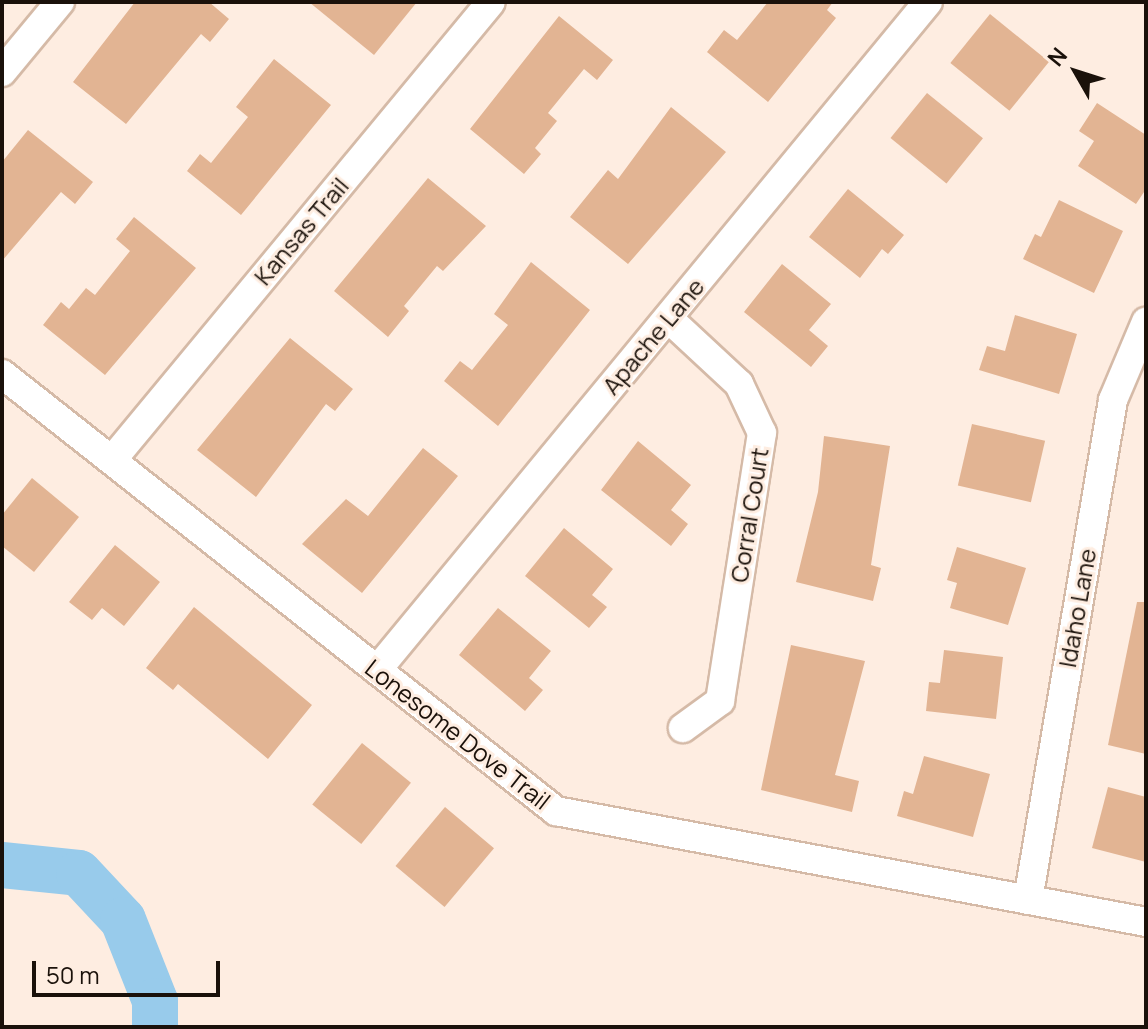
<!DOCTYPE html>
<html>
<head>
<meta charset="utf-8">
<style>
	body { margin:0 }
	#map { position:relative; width:1148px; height:1029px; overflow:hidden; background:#feede1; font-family:Manrope,sans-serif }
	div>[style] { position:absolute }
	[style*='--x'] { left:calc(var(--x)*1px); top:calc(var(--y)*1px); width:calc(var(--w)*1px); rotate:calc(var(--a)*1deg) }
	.river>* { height:46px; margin:-23px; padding:0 23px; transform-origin:23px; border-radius:23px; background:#98cbeb }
	.building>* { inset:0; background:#e2b493; transform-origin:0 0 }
	.roads { filter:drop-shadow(2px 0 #d5baa7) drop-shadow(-2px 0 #d5baa7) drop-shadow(0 2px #d5baa7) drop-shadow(0 -2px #d5baa7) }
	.street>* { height:28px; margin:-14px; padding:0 14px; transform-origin:14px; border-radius:14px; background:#fff }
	span { translate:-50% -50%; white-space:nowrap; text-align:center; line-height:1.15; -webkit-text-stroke:6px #feede1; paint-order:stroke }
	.street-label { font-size:24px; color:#1a110a }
	.frame { position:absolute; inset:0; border:4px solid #1a110a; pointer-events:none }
	.north { position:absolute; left:1036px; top:32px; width:80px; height:80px; -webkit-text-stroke:6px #feede1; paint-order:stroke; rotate:309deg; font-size:22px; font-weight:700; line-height:32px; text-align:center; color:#1a110a }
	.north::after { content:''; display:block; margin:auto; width:28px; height:36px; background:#1a110a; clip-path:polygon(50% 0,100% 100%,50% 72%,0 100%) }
	.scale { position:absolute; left:32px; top:961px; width:188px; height:36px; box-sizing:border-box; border:4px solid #1a110a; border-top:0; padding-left:10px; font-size:24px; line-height:28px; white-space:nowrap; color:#1a110a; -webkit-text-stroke:6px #feede1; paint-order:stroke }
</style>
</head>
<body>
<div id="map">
	<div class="river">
		<div style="--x:2;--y:865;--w:77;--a:5.9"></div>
		<div style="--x:79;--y:873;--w:64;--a:46.9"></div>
		<div style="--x:123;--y:920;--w:87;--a:68.4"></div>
		<div style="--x:155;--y:1001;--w:26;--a:90"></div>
	</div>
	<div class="building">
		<div style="clip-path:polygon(135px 2px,209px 2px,229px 19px,210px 42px,201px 34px,126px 124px,73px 82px)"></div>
		<div style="clip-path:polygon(309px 2px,417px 2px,374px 55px)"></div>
		<div style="clip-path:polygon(768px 2px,833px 2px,827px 10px,836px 18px,768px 102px,707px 52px,724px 30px,737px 40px)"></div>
		<div style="left:990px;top:14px;width:76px;height:63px;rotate:39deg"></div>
		<div style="clip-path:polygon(559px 16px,613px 60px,597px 80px,584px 69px,548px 113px,557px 121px,535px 148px,541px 154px,524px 174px,470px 129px)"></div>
		<div style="clip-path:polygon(274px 59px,331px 105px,241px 215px,187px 171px,200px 154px,211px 163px,248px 117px,236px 107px)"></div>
		<div style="left:927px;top:93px;width:72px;height:58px;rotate:39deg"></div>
		<div style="clip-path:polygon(1097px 103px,1146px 135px,1146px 189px,1136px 204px,1078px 166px,1094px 141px,1079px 131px)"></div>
		<div style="clip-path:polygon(671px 107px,726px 152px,628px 264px,570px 217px,608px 170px,618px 179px)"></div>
		<div style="clip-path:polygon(28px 130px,93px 182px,75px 204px,61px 192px,2px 261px,2px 162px)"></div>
		<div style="clip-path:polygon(428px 178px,486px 226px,443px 271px,437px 266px,404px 306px,409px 311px,388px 337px,334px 291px)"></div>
		<div style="clip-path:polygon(848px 189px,904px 235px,888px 254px,882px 249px,860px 278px,809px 237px)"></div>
		<div style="clip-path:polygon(1059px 200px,1123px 231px,1094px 293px,1023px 259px,1035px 234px,1041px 237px)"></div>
		<div style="clip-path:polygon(134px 217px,196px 268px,105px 375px,43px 325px,61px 302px,69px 309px,86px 288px,95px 295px,130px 251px,116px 239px)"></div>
		<div style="clip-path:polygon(531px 262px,590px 310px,498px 426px,444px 381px,460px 361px,472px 370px,508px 325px,494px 314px)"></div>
		<div style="clip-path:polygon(782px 264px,831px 304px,809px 330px,828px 346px,811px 367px,744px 312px)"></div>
		<div style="clip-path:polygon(1015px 315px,1077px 334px,1059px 394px,979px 370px,987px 346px,1005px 351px)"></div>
		<div style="clip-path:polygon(290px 338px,353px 389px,335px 411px,326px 404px,256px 497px,197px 450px)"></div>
		<div style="left:972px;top:424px;width:75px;height:63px;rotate:13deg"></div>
		<div style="clip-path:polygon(824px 436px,890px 446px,871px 565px,881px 568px,873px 601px,796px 582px,818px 492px)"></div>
		<div style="clip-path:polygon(638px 441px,691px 485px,671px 510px,688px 524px,671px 546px,601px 490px)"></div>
		<div style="clip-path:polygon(423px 448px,458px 476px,362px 593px,302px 544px,346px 499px,368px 516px)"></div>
		<div style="clip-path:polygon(32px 478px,79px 517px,34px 572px,2px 546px,2px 515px)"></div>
		<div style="clip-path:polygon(564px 528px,613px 569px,592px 595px,607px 607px,589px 628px,525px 576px)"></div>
		<div style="clip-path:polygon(115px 545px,160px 582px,124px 626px,102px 608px,92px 620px,69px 602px)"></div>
		<div style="clip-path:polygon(957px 547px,1026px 568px,1008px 625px,950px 608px,957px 583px,947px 580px)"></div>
		<div style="clip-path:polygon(1137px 602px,1146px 602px,1146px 754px,1108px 745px)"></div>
		<div style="clip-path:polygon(194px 607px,312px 705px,268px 759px,178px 684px,173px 690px,146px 668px)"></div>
		<div style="clip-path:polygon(498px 608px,551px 651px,529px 678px,543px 690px,525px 711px,459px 655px)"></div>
		<div style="clip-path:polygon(791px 645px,865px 661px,835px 775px,859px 781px,852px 812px,761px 790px)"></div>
		<div style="clip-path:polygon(944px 650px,1003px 657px,996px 719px,926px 711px,929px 682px,940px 683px)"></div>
		<div style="left:362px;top:743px;width:63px;height:79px;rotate:39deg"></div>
		<div style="clip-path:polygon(924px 756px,990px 774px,973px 837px,897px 816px,904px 791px,913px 794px)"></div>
		<div style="clip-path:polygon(1108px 787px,1146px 797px,1146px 862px,1092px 848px)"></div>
		<div style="left:445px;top:807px;width:64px;height:77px;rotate:40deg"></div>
	</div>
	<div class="roads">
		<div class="street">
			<div style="--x:2;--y:72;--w:91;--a:-50.4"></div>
			<div style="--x:668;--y:318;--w:97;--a:42.9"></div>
			<div style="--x:739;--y:384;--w:54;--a:64.9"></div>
			<div style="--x:762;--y:433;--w:271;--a:98.9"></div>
			<div style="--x:720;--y:701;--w:46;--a:143.9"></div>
			<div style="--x:2;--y:374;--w:706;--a:38.27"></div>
			<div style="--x:556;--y:811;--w:600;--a:10.65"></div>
			<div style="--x:112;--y:460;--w:594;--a:-50.39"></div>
			<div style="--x:377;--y:670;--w:866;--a:-50.48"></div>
			<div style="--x:1028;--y:900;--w:507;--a:-80.35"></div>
			<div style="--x:1113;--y:400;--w:85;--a:-67.1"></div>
		</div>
	</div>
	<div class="street-label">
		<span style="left:301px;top:231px;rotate:-50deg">Kansas Trail</span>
		<span style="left:653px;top:336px;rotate:-50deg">Apache Lane</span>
		<span style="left:749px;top:515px;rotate:-81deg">Corral Court</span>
		<span style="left:1077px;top:608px;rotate:-80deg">Idaho Lane</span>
		<span style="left:458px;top:734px;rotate:38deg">Lonesome Dove Trail</span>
	</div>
	<div class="frame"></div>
	<div class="north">N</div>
	<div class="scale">50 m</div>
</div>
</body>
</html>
